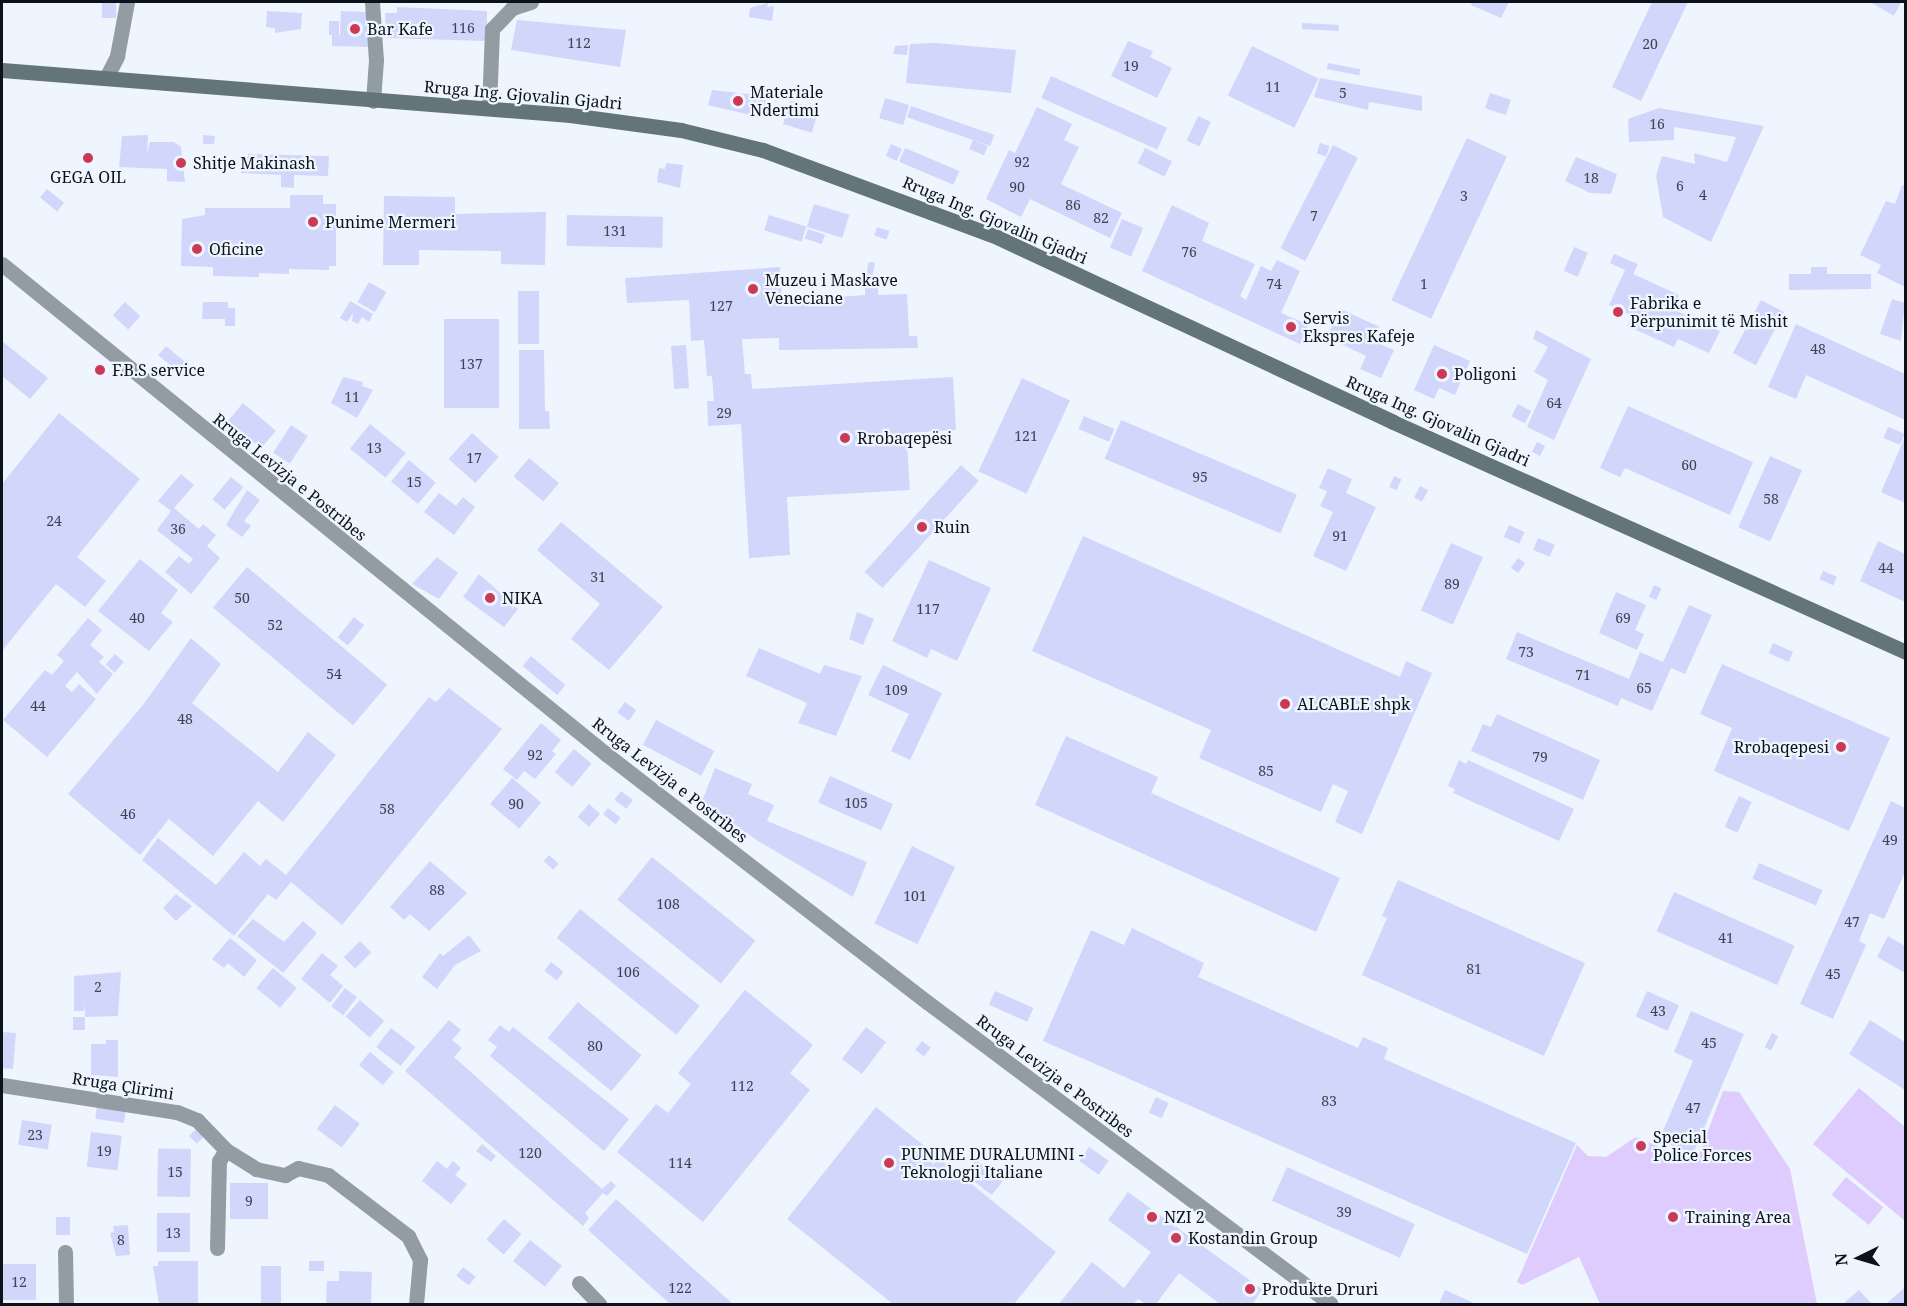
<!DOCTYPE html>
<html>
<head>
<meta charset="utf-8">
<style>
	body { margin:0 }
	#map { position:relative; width:1907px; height:1306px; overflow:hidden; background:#eef5fe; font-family:"Noto Serif",serif }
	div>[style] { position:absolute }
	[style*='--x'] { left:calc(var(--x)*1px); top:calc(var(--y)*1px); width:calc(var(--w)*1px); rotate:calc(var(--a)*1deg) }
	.green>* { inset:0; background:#ddccfd; transform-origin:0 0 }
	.building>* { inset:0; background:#d0d7fa; transform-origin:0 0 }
	.minor>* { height:15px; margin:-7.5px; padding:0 7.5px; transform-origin:7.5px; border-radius:7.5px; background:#929da3 }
	.tertiary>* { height:15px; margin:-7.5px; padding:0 7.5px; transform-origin:7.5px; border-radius:7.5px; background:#929da3 }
	.secondary>* { height:15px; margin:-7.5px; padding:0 7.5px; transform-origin:7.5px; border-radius:7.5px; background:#64747b }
	.dots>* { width:16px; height:16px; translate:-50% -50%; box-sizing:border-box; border:3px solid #eef5fe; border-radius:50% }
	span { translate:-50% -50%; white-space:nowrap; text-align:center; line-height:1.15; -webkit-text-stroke:4.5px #eef5fe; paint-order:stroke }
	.number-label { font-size:14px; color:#3d4351 }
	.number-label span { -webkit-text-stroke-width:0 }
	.poi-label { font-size:16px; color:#0c1219 }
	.left { translate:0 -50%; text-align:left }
	.right { translate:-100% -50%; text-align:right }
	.street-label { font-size:16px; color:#0c1219 }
	.frame { position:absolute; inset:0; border:3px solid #0c1219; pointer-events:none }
	.north { position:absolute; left:1829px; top:1228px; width:60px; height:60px; -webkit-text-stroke:4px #eef5fe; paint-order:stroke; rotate:265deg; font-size:16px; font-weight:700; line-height:24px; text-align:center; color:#0c1219 }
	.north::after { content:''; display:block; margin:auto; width:21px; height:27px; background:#0c1219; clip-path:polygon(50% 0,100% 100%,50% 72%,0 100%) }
</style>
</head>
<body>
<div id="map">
	<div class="green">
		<div style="clip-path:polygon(1859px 1088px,1905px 1127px,1905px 1221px,1813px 1144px)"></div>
		<div style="clip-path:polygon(1723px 1091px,1739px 1092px,1790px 1169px,1817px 1304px,1600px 1304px,1579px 1257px,1522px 1285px,1517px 1282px,1577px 1145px,1588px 1156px,1606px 1157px,1636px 1137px,1696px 1163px)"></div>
		<div style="left:1846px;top:1177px;width:48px;height:23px;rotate:39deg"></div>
	</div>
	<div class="building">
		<div style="left:102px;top:2px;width:14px;height:16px"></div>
		<div style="clip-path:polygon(1472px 2px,1509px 2px,1501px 18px,1471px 5px)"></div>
		<div style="clip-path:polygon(1652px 2px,1688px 2px,1641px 101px,1612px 87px)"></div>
		<div style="clip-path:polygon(1870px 2px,1901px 2px,1894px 16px)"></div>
		<div style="clip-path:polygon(768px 3px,767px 7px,774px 6px,772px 21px,749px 17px,750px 8px)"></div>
		<div style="clip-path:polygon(397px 7px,487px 11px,487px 41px,386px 38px,385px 13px,397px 13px)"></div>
		<div style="clip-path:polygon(267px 11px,302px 13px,301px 29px,275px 33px,275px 28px,266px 27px)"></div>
		<div style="clip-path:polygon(341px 11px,367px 12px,370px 47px,332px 46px,332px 35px,340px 35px)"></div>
		<div style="clip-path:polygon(517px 20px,626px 30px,620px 67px,511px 50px)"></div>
		<div style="left:329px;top:21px;width:10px;height:14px"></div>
		<div style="left:1302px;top:23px;width:37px;height:6px;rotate:3deg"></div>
		<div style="clip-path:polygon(1128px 41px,1153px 51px,1150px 57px,1172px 68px,1157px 98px,1111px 76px)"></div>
		<div style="clip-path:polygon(935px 43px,1016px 50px,1011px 93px,906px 83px,910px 44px)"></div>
		<div style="clip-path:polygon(908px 45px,907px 55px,893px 54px,895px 46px)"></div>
		<div style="left:1252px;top:46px;width:74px;height:55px;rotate:26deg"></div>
		<div style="left:1328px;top:63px;width:33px;height:6px;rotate:11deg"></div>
		<div style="left:1051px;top:76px;width:127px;height:24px;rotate:24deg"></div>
		<div style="clip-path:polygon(1320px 78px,1422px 96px,1422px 111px,1369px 102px,1368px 110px,1314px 97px)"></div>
		<div style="clip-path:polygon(712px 90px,767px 96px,763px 118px,708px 105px)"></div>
		<div style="left:1490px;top:93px;width:22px;height:16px;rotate:18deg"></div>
		<div style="left:885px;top:98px;width:25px;height:21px;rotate:16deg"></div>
		<div style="left:790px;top:101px;width:30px;height:24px;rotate:17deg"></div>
		<div style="left:911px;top:106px;width:88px;height:12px;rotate:19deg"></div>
		<div style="clip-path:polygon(1037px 107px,1072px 124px,1064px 140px,1079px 147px,1061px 184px,1122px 213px,1110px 238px,1030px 199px,1021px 217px,986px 199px,1009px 150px,1015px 153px)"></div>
		<div style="clip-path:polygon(1659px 108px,1764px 126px,1711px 242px,1663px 217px,1656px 176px,1662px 156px,1695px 164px,1694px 153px,1727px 162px,1736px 137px,1674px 127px,1674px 140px,1629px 142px,1628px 119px)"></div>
		<div style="left:1198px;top:116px;width:14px;height:27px;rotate:25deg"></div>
		<div style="clip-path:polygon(148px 135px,147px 153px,150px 142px,174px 142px,181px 147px,185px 182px,167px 181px,167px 169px,119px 167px,122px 136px)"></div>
		<div style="clip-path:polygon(203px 135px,215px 136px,214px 144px,203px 144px)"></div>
		<div style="left:1467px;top:138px;width:44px;height:179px;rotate:25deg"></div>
		<div style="left:973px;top:140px;width:16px;height:10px;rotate:22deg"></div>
		<div style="left:1320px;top:143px;width:10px;height:11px;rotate:17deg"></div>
		<div style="left:891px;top:144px;width:12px;height:13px;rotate:24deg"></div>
		<div style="left:1333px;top:145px;width:28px;height:116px;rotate:27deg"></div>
		<div style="left:905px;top:148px;width:59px;height:15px;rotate:23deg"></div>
		<div style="left:1145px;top:148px;width:30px;height:17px;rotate:26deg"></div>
		<div style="clip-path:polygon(248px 154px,329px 156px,328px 176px,294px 175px,294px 188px,281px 187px,281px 175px,241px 173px,242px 157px,248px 157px)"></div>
		<div style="clip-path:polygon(1576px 157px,1617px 174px,1611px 194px,1590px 193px,1565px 181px)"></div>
		<div style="clip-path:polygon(666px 163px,683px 165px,680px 188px,657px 182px,659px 168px,665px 169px)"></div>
		<div style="clip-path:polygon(1902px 185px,1905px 186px,1905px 287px,1877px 273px,1881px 265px,1860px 255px,1886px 201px,1895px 204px)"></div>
		<div style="left:47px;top:189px;width:22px;height:11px;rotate:39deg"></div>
		<div style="clip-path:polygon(290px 195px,323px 195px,323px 204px,336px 204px,336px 266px,329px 266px,329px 270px,289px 269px,289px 274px,259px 273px,259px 277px,213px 276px,213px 267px,181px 266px,182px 219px,205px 215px,205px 208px,290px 208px)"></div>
		<div style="clip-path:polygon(384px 196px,455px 197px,455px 214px,546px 212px,545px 265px,501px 264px,501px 251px,419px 250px,419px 265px,383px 265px)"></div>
		<div style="left:814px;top:204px;width:37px;height:24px;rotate:17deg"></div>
		<div style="clip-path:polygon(1172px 205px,1209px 223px,1202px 241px,1255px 264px,1240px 296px,1246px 300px,1261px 266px,1271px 271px,1277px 260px,1300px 271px,1281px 313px,1309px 325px,1300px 344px,1142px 271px)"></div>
		<div style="left:567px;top:215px;width:96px;height:31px;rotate:1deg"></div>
		<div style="left:769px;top:215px;width:39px;height:16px;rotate:17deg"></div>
		<div style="left:1122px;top:219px;width:23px;height:31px;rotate:23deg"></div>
		<div style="left:877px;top:227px;width:13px;height:9px;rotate:18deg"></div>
		<div style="left:808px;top:229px;width:18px;height:10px;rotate:19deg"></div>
		<div style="left:1574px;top:247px;width:15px;height:26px;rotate:23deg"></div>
		<div style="clip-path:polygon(1614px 254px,1638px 264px,1633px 274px,1679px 295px,1673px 309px,1720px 331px,1709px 353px,1678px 339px,1674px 347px,1627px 326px,1632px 316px,1609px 305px,1625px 270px,1610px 263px)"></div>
		<div style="clip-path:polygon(869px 262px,875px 263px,872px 278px,865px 277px)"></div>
		<div style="clip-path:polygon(780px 267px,782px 301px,865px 295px,865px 284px,878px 284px,878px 295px,907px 294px,909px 336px,917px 336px,918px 348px,779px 350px,779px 338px,742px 339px,745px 374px,751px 374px,752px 389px,953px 377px,956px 430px,906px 433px,910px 490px,787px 497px,790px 555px,749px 558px,741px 424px,708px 426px,707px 401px,714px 401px,712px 376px,707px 376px,704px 340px,691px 341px,689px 300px,627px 303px,625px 278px)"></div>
		<div style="clip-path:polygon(1811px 267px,1827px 267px,1827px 274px,1871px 274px,1871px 289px,1789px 290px,1789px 274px,1811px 274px)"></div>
		<div style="left:369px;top:282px;width:20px;height:23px;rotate:30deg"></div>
		<div style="left:518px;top:291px;width:21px;height:53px"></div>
		<div style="clip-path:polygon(1892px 299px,1905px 303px,1901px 341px,1880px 334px)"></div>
		<div style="left:1761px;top:300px;width:26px;height:60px;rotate:28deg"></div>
		<div style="clip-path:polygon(350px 301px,373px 314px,369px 322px,362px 317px,358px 324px,352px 321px,353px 313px,347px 322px,340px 318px)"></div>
		<div style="left:125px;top:302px;width:21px;height:18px;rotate:43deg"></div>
		<div style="clip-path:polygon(203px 302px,228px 302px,228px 308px,235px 308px,235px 326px,225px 326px,225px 319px,202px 319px)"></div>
		<div style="clip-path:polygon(1340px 309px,1380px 327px,1373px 341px,1394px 350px,1381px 378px,1360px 369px,1366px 356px,1327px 337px)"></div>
		<div style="left:444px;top:319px;width:55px;height:89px"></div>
		<div style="clip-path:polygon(1796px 324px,1905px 374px,1905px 420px,1806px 375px,1796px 399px,1768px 387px)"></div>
		<div style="clip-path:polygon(1536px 330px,1591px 359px,1554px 440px,1527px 427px,1548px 380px,1534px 372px,1548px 347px,1533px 339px)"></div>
		<div style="clip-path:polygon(2px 341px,48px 378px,30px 399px,2px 376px)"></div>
		<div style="left:686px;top:345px;width:43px;height:15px;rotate:86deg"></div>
		<div style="clip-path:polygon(1434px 345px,1470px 361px,1455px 395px,1439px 388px,1434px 399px,1414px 390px)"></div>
		<div style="left:166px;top:346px;width:26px;height:12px;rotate:40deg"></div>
		<div style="clip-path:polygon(519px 350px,544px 350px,545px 411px,549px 411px,550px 429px,519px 429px)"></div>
		<div style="clip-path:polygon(343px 377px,363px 382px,362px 386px,373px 390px,357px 418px,331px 403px)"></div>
		<div style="left:1022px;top:378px;width:53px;height:103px;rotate:25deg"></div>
		<div style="left:243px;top:403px;width:43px;height:23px;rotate:40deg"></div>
		<div style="left:1518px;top:404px;width:15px;height:14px;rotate:28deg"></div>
		<div style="clip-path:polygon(1628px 406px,1753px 462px,1730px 515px,1625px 468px,1620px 477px,1600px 468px)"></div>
		<div style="clip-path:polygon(59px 413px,140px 479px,77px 557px,106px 581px,85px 607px,56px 584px,2px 651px,2px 484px)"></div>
		<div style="left:1084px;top:416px;width:33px;height:14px;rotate:23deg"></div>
		<div style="left:1121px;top:420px;width:191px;height:42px;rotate:23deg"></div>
		<div style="left:370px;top:424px;width:46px;height:32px;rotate:39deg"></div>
		<div style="left:291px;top:425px;width:20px;height:33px;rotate:33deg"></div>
		<div style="left:1888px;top:427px;width:18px;height:12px;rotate:22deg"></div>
		<div style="left:472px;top:433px;width:36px;height:35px;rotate:42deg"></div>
		<div style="clip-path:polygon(1905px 437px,1905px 503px,1881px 492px)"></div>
		<div style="left:1537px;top:442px;width:9px;height:11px;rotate:27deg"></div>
		<div style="left:1770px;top:456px;width:35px;height:78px;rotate:24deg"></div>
		<div style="left:529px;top:458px;width:39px;height:24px;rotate:40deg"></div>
		<div style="left:409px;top:460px;width:35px;height:28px;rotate:40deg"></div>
		<div style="left:961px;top:465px;width:24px;height:144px;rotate:42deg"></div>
		<div style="clip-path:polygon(1328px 468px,1352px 479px,1346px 493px,1376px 507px,1346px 571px,1313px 556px,1333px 512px,1320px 506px,1327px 491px,1319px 488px)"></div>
		<div style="clip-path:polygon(181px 474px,194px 485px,174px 508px,199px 529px,203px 524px,216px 535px,207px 546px,220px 558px,191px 594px,165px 572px,179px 556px,189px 564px,193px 559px,157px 530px,171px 511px,158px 501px)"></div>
		<div style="left:1394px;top:476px;width:8px;height:12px;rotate:23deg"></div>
		<div style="left:231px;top:477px;width:16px;height:29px;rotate:40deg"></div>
		<div style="left:1420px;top:486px;width:9px;height:13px;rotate:27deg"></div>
		<div style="clip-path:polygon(247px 490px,260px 500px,244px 521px,251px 526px,242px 537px,226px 525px)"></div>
		<div style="clip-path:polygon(439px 493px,456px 506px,463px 497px,475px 507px,454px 535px,424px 512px)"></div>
		<div style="clip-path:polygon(561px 522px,663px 607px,609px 670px,571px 639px,600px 604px,537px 550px)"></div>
		<div style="left:1509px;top:525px;width:17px;height:13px;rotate:24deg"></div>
		<div style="clip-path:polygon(1083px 536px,1400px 677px,1406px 661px,1432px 673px,1362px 834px,1335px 822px,1348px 791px,1333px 784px,1321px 812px,1199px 758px,1211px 730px,1032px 651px)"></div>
		<div style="left:1538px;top:538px;width:18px;height:13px;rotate:22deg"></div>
		<div style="clip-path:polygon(1878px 541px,1905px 554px,1905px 602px,1860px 581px)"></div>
		<div style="left:1451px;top:543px;width:35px;height:74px;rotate:24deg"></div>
		<div style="clip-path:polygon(437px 557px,458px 573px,439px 599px,412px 584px)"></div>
		<div style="left:1518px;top:558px;width:9px;height:12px;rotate:36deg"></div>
		<div style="clip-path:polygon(140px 559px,178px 590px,161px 613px,173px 622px,149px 651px,98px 611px)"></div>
		<div style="clip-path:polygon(929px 560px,991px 588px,957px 661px,931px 649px,927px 658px,892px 641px)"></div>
		<div style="left:247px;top:567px;width:183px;height:53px;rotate:40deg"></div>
		<div style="left:1823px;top:571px;width:15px;height:9px;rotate:23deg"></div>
		<div style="clip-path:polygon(479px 574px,518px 609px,504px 627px,463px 597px)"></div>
		<div style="left:1654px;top:585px;width:8px;height:13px;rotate:23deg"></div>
		<div style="clip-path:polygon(1616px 592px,1646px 605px,1635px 630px,1644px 634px,1637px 650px,1599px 633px)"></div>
		<div style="clip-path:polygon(1689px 605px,1712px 615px,1685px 674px,1671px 668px,1652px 711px,1621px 698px,1618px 706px,1506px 659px,1517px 632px,1629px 679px,1640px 652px,1663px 662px)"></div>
		<div style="clip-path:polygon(857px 612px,874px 619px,863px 645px,849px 639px)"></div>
		<div style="left:354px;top:617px;width:13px;height:26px;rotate:39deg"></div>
		<div style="clip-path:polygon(88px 618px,102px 630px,90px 645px,104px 657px,99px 662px,113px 674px,97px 694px,77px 672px,65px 686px,72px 692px,79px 684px,96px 699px,47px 757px,3px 720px,45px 670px,52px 675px,64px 661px,57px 655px)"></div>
		<div style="clip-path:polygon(191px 638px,221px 664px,192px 703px,278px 772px,308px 732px,336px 755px,283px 822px,258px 801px,213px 856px,169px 819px,140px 855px,68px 794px,143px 705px)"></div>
		<div style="left:1773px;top:643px;width:22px;height:11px;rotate:24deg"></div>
		<div style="clip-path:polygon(759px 648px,820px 674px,824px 665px,862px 676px,836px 736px,798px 723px,807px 703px,746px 676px)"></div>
		<div style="left:115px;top:654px;width:12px;height:14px;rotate:42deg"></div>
		<div style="left:531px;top:656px;width:45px;height:13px;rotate:40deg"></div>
		<div style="clip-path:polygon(1722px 664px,1890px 738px,1849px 831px,1714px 771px,1732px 728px,1700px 714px)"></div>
		<div style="clip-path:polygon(883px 665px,942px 693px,910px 760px,891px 751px,909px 714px,868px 695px)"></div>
		<div style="clip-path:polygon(449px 688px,502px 729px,342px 925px,291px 882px,276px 900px,268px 894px,234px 936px,142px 860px,158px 838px,216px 885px,244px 852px,260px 866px,266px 859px,286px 875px,429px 697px,436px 702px)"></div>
		<div style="left:625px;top:702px;width:14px;height:13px;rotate:36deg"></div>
		<div style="clip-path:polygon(1497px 714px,1600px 760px,1583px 800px,1471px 751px,1483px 724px,1491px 727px)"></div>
		<div style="left:656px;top:720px;width:66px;height:28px;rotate:28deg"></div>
		<div style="clip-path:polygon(541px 723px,561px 740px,552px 751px,556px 754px,535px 779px,524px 771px,517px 780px,503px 769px)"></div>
		<div style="clip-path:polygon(1066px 736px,1158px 777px,1151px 793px,1340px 878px,1316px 932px,1035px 805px)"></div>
		<div style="left:574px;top:749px;width:23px;height:30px;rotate:40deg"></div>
		<div style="clip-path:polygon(1459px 760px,1466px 764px,1468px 760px,1574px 809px,1559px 841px,1453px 793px,1455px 789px,1448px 786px)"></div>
		<div style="clip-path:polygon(715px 768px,752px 784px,748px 794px,774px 805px,767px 821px,867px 862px,853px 897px,758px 841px,702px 801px)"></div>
		<div style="left:830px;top:776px;width:69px;height:29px;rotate:24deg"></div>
		<div style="left:512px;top:778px;width:38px;height:34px;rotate:40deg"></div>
		<div style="left:621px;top:791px;width:15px;height:11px;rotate:37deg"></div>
		<div style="left:1739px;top:796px;width:14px;height:34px;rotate:25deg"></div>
		<div style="clip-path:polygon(1891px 801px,1905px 808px,1905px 872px,1884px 919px,1870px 913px,1859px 941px,1866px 945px,1833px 1019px,1800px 1004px)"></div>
		<div style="left:589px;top:804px;width:15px;height:17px;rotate:42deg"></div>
		<div style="left:608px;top:808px;width:16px;height:8px;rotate:38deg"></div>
		<div style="left:912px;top:846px;width:48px;height:86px;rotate:26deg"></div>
		<div style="left:549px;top:855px;width:13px;height:8px;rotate:42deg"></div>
		<div style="left:652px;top:857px;width:133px;height:55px;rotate:39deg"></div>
		<div style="clip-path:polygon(430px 861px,467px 893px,429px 931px,410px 914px,404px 920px,390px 907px)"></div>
		<div style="left:1759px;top:863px;width:69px;height:17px;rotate:23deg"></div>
		<div style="clip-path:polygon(1398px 880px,1585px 963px,1544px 1056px,1362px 975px,1387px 918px,1382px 916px)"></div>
		<div style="left:1674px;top:892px;width:132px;height:43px;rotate:24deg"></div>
		<div style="clip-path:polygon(176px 894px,192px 906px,176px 921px,163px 908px)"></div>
		<div style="left:580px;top:909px;width:154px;height:37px;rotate:39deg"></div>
		<div style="clip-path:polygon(253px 919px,284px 942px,303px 921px,317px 933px,283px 973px,237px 936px)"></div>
		<div style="clip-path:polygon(1132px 928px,1204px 963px,1198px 977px,1358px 1048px,1363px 1037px,1388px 1048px,1384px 1059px,1576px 1143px,1527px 1254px,1043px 1041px,1091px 930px,1124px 945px)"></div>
		<div style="clip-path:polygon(469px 935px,481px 951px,455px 965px,437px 989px,422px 977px,440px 953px,443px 956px)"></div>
		<div style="clip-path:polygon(1888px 936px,1905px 946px,1905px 973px,1877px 957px)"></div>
		<div style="clip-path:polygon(230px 938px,257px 960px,244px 977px,228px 963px,224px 968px,212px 959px)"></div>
		<div style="left:360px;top:941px;width:16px;height:23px;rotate:45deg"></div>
		<div style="clip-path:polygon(322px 953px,338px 966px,330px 975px,343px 986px,330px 1003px,301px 979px)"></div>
		<div style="left:551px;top:962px;width:16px;height:11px;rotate:38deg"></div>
		<div style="left:273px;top:968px;width:31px;height:26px;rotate:40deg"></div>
		<div style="clip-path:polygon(121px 972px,118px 1016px,85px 1017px,85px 1004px,84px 1011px,74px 1011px,74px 976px)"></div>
		<div style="left:345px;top:988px;width:15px;height:23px;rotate:37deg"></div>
		<div style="clip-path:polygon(745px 990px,813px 1045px,790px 1073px,810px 1090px,703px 1222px,617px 1152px,656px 1104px,668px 1113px,691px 1084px,678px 1073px)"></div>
		<div style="left:995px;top:991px;width:42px;height:15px;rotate:24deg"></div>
		<div style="left:1647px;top:991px;width:35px;height:28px;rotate:24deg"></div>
		<div style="left:360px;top:1000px;width:32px;height:22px;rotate:41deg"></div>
		<div style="left:578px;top:1002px;width:83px;height:47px;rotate:40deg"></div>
		<div style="clip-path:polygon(1691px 1011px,1744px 1034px,1693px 1154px,1659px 1140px,1693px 1061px,1674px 1052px)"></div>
		<div style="left:73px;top:1017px;width:12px;height:13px"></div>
		<div style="clip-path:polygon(449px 1020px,461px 1030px,452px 1040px,462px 1048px,454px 1057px,602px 1189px,611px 1181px,616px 1186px,607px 1196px,603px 1193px,585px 1213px,589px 1218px,583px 1226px,405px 1071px)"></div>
		<div style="clip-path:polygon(1870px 1020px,1905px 1042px,1905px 1090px,1849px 1054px)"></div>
		<div style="clip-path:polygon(500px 1025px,509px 1032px,513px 1027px,629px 1119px,604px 1151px,490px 1056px,497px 1047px,488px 1040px)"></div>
		<div style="left:866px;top:1027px;width:25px;height:40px;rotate:37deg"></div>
		<div style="left:391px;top:1028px;width:31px;height:24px;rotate:38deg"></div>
		<div style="clip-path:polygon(2px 1032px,16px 1033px,13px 1069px,2px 1068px)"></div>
		<div style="left:1772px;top:1033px;width:7px;height:16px;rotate:27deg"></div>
		<div style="clip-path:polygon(106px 1040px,118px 1040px,118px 1077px,91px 1075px,91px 1044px,106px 1044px)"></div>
		<div style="left:922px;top:1041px;width:11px;height:11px;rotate:38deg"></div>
		<div style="left:370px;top:1052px;width:31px;height:17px;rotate:40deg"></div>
		<div style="left:1156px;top:1097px;width:14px;height:17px;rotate:25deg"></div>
		<div style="left:335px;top:1105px;width:31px;height:30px;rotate:37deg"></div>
		<div style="left:97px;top:1106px;width:29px;height:13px;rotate:8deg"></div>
		<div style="clip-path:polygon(876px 1107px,1056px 1252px,1014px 1304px,893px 1304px,787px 1219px)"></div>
		<div style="left:22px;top:1120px;width:30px;height:25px;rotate:9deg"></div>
		<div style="left:196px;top:1129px;width:11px;height:10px;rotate:45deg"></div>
		<div style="left:91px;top:1132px;width:31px;height:35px;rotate:7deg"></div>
		<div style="clip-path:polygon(482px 1144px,496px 1156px,491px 1162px,476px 1151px)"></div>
		<div style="left:1089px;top:1147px;width:24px;height:17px;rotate:35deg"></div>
		<div style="left:191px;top:1149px;width:48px;height:33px;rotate:91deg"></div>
		<div style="left:976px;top:1160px;width:34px;height:18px;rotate:38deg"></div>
		<div style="clip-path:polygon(437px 1161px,447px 1169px,453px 1161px,461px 1168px,455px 1175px,467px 1184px,451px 1204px,422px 1181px)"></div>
		<div style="left:1287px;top:1167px;width:140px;height:37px;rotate:24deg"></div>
		<div style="left:230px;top:1183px;width:38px;height:36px"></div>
		<div style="clip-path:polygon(1128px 1192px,1262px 1289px,1253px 1304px,1220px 1304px,1179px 1273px,1156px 1304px,1146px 1304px,1138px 1299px,1133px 1304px,1059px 1304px,1092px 1262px,1124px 1288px,1151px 1252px,1108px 1220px)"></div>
		<div style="clip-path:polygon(616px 1199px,687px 1263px,733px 1304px,670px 1304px,659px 1294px,588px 1230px)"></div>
		<div style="left:190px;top:1213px;width:39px;height:33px;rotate:90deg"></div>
		<div style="left:70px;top:1217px;width:18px;height:14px;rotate:90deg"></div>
		<div style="left:504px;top:1219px;width:23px;height:27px;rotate:41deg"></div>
		<div style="clip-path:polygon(128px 1225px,130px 1255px,116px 1256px,110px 1233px,114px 1232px,113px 1226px)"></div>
		<div style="left:530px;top:1240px;width:41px;height:27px;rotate:39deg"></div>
		<div style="clip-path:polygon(158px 1261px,198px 1261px,198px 1304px,159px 1304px,153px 1266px,158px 1266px)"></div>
		<div style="left:324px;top:1261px;width:10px;height:15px;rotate:90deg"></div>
		<div style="left:2px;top:1264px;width:34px;height:36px"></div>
		<div style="left:261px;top:1266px;width:20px;height:38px"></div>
		<div style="left:463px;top:1267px;width:16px;height:11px;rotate:38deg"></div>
		<div style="clip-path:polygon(339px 1271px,372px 1272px,371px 1304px,326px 1304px,327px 1281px,339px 1281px)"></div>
		<div style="clip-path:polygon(1904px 1288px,1905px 1304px,1886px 1304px)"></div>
		<div style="clip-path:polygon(1445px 1290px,1476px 1304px,1439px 1304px)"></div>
		<div style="clip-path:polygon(1859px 1290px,1872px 1304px,1843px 1304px)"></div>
	</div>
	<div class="minor">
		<div style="--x:372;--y:2;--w:58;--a:86.1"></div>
		<div style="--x:376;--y:60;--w:41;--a:94.2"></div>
		<div style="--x:106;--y:78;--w:25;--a:-63"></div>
		<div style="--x:117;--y:56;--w:55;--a:-79.5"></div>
		<div style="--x:489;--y:108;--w:79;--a:-87.8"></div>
		<div style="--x:492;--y:29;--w:29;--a:-46"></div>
		<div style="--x:512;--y:8;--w:20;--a:-18"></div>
		<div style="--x:2;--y:1085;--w:177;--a:8.8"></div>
		<div style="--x:177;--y:1112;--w:22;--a:22"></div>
		<div style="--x:197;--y:1120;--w:42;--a:46"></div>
		<div style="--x:226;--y:1150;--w:36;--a:32"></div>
		<div style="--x:256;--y:1169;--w:30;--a:12"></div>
		<div style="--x:285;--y:1175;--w:15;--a:-28"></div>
		<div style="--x:298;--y:1168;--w:31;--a:13"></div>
		<div style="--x:328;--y:1175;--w:101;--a:37.3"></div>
		<div style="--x:408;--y:1236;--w:27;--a:63"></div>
		<div style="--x:420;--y:1260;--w:44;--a:95.2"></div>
		<div style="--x:217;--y:1248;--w:87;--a:-88.7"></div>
		<div style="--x:219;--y:1161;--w:13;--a:-58"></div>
		<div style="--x:65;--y:1252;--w:52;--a:88.9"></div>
		<div style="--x:579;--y:1283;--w:29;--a:46"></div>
	</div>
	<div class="tertiary">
		<div style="--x:2;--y:264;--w:778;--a:39.05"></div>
		<div style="--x:606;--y:754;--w:406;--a:37.7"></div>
		<div style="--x:927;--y:1002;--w:504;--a:36.78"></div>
	</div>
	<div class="secondary">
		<div style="--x:2;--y:70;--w:570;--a:4.53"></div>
		<div style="--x:570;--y:115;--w:112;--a:7.7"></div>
		<div style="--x:681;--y:130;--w:84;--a:13.7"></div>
		<div style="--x:763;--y:150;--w:252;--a:20.4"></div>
		<div style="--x:999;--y:238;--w:435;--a:25"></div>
		<div style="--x:1393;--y:422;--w:562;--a:24.15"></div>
	</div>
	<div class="dots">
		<div style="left:355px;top:29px;background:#ca3a57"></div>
		<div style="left:738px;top:101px;background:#ca3a57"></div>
		<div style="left:88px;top:158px;background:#ca3a57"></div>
		<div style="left:181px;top:163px;background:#ca3a57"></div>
		<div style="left:313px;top:222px;background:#ca3a57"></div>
		<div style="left:197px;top:249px;background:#ca3a57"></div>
		<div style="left:753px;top:289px;background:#ca3a57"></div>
		<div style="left:1618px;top:312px;background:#ca3a57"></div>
		<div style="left:1291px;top:327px;background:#ca3a57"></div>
		<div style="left:100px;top:370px;background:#ca3a57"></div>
		<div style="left:1442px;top:374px;background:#ca3a57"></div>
		<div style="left:845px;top:438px;background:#ca3a57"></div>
		<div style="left:922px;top:527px;background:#ca3a57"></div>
		<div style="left:490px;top:598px;background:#ca3a57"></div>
		<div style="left:1285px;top:704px;background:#ca3a57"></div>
		<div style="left:1841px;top:747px;background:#ca3a57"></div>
		<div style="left:1641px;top:1146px;background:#ca3a57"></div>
		<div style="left:889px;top:1163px;background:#ca3a57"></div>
		<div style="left:1152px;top:1217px;background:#ca3a57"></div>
		<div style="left:1673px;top:1217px;background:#ca3a57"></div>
		<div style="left:1176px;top:1238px;background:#ca3a57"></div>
		<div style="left:1250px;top:1289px;background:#ca3a57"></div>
	</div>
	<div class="number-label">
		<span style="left:463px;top:28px">116</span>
		<span style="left:579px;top:43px">112</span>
		<span style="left:1650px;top:44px">20</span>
		<span style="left:1131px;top:66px">19</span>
		<span style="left:1273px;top:87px">11</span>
		<span style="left:1343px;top:93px">5</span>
		<span style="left:1657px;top:124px">16</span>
		<span style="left:1022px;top:162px">92</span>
		<span style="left:1591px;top:178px">18</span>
		<span style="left:1680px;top:186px">6</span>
		<span style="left:1017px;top:187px">90</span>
		<span style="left:1703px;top:195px">4</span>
		<span style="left:1464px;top:196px">3</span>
		<span style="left:1073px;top:205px">86</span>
		<span style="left:1314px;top:216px">7</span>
		<span style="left:1101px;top:218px">82</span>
		<span style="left:615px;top:231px">131</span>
		<span style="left:1189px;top:252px">76</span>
		<span style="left:1274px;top:284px">74</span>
		<span style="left:1424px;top:284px">1</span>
		<span style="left:721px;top:306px">127</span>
		<span style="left:1818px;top:349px">48</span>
		<span style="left:471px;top:364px">137</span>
		<span style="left:352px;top:397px">11</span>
		<span style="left:1554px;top:403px">64</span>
		<span style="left:724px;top:413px">29</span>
		<span style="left:1026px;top:436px">121</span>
		<span style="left:374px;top:448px">13</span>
		<span style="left:474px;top:458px">17</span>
		<span style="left:1689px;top:465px">60</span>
		<span style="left:1200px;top:477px">95</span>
		<span style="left:414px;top:482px">15</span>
		<span style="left:1771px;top:499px">58</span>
		<span style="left:54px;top:521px">24</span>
		<span style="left:178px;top:529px">36</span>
		<span style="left:1340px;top:536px">91</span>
		<span style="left:1886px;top:568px">44</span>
		<span style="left:598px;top:577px">31</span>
		<span style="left:1452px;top:584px">89</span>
		<span style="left:242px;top:598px">50</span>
		<span style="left:928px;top:609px">117</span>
		<span style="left:137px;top:618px">40</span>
		<span style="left:1623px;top:618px">69</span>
		<span style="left:275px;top:625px">52</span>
		<span style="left:1526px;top:652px">73</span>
		<span style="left:334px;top:674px">54</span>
		<span style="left:1583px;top:675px">71</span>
		<span style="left:1644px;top:688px">65</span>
		<span style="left:896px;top:690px">109</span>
		<span style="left:38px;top:706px">44</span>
		<span style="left:185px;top:719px">48</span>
		<span style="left:535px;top:755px">92</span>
		<span style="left:1540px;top:757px">79</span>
		<span style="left:1266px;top:771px">85</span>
		<span style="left:856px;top:803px">105</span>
		<span style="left:516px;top:804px">90</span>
		<span style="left:387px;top:809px">58</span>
		<span style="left:128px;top:814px">46</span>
		<span style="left:1890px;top:840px">49</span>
		<span style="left:437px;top:890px">88</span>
		<span style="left:915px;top:896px">101</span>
		<span style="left:668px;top:904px">108</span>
		<span style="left:1852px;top:922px">47</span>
		<span style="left:1726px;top:938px">41</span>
		<span style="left:1474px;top:969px">81</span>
		<span style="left:628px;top:972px">106</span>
		<span style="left:1833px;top:974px">45</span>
		<span style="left:98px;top:987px">2</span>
		<span style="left:1658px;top:1011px">43</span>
		<span style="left:1709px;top:1043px">45</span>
		<span style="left:595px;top:1046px">80</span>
		<span style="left:742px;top:1086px">112</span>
		<span style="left:1329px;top:1101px">83</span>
		<span style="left:1693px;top:1108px">47</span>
		<span style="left:35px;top:1135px">23</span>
		<span style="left:104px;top:1151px">19</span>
		<span style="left:530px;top:1153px">120</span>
		<span style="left:680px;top:1163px">114</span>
		<span style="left:175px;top:1172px">15</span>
		<span style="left:249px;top:1201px">9</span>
		<span style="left:1344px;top:1212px">39</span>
		<span style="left:173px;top:1233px">13</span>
		<span style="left:121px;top:1240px">8</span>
		<span style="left:19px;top:1282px">12</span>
		<span style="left:680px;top:1288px">122</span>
	</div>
	<div class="poi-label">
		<span class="left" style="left:367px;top:29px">Bar Kafe</span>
		<span class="left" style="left:750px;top:101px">Materiale<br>Ndertimi</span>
		<span class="left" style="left:193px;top:163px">Shitje Makinash</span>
		<span style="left:88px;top:177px">GEGA OIL</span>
		<span class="left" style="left:325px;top:222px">Punime Mermeri</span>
		<span class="left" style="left:209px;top:249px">Oficine</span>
		<span class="left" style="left:765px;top:289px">Muzeu i Maskave<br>Veneciane</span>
		<span class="left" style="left:1630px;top:312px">Fabrika e<br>Përpunimit të Mishit</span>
		<span class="left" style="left:1303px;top:327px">Servis<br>Ekspres Kafeje</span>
		<span class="left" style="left:112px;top:370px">F.B.S service</span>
		<span class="left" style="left:1454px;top:374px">Poligoni</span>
		<span class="left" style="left:857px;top:438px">Rrobaqepësi</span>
		<span class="left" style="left:934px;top:527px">Ruin</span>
		<span class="left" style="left:502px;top:598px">NIKA</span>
		<span class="left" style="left:1297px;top:704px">ALCABLE shpk</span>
		<span class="right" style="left:1829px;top:747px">Rrobaqepesi</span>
		<span class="left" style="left:1653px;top:1146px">Special<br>Police Forces</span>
		<span class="left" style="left:901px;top:1163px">PUNIME DURALUMINI -<br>Teknologji Italiane</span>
		<span class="left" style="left:1164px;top:1217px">NZI 2</span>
		<span class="left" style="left:1685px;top:1217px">Training Area</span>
		<span class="left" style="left:1188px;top:1238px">Kostandin Group</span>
		<span class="left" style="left:1262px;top:1289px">Produkte Druri</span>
	</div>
	<div class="street-label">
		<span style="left:523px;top:95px;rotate:5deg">Rruga Ing. Gjovalin Gjadri</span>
		<span style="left:995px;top:220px;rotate:23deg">Rruga Ing. Gjovalin Gjadri</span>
		<span style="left:1438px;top:421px;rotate:24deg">Rruga Ing. Gjovalin Gjadri</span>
		<span style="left:290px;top:477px;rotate:39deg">Rruga Levizja e Postribes</span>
		<span style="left:670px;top:780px;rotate:38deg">Rruga Levizja e Postribes</span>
		<span style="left:1055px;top:1076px;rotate:37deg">Rruga Levizja e Postribes</span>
		<span style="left:123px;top:1086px;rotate:9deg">Rruga Çlirimi</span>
	</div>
	<div class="frame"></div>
	<div class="north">N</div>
</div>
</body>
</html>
